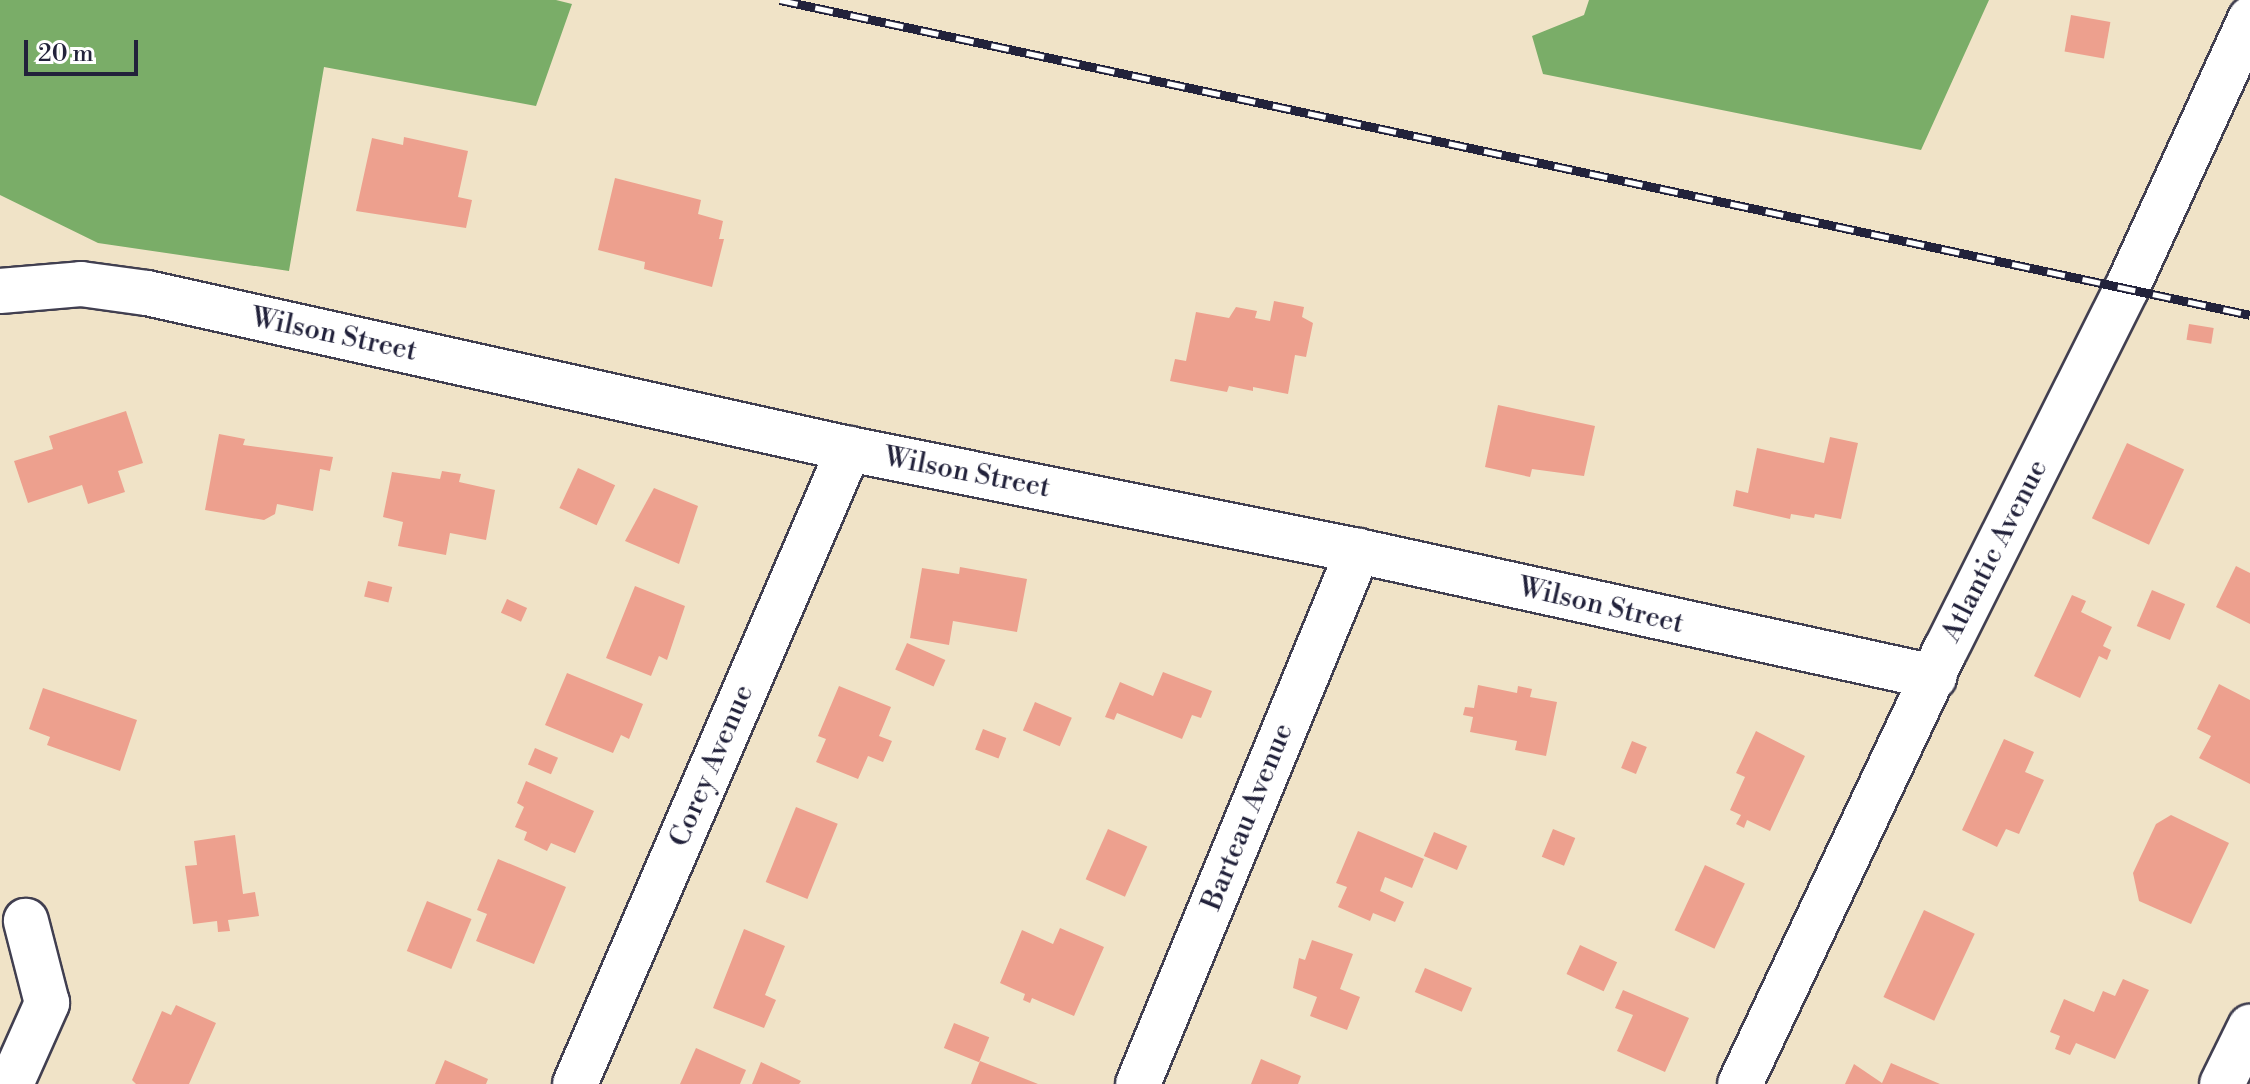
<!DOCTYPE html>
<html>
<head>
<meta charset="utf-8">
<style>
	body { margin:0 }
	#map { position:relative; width:2250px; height:1084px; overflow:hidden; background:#f0e3c7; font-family:"Libre Bodoni",serif }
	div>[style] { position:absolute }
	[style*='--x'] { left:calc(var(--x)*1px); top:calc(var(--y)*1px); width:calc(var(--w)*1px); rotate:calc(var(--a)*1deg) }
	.forest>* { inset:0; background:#7aad68 }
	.building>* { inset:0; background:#eda08e; transform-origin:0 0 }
	.roads { filter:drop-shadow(2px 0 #413f50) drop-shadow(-2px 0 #413f50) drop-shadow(0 2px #413f50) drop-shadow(0 -2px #413f50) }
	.street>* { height:44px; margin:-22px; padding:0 22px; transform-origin:22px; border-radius:22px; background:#fff }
	.secondary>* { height:44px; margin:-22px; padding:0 22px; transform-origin:22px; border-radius:22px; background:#fff }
	.rail>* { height:9px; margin-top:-4.5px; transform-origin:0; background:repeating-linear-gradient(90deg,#fff 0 18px,#22223b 0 36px); box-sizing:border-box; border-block:2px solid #22223b }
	span { translate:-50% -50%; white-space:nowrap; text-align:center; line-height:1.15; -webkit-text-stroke:7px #fff; paint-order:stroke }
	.street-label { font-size:28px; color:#22223b }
	.scale { position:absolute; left:24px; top:40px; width:114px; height:36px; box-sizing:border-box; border:4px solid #22223b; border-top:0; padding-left:10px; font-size:24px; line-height:28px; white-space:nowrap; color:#22223b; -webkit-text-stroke:6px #fff; paint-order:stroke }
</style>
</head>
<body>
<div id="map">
	<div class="forest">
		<div style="clip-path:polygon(0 0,556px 0,572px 4px,536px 106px,324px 67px,289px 271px,98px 243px,0 195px)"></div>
		<div style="clip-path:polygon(1589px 0,1989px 0,1921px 150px,1543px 74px,1532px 36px,1584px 15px)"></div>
	</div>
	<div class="building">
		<div style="left:2071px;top:15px;width:40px;height:37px;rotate:10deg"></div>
		<div style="clip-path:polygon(404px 137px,468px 151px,458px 197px,472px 200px,466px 228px,356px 211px,372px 138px,403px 145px)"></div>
		<div style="clip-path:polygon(615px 178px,701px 200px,698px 214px,723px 221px,719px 239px,724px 239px,712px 287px,644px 269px,645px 262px,598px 250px)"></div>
		<div style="clip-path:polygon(1274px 301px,1304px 307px,1302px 317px,1313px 323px,1306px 357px,1295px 355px,1288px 394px,1253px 387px,1253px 391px,1229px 386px,1227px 392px,1170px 381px,1175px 359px,1186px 361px,1196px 312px,1229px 318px,1236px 307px,1257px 311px,1255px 318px,1270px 321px)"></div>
		<div style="left:2189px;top:324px;width:25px;height:16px;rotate:9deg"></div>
		<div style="clip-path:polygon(1498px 405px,1595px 426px,1584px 476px,1532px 469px,1530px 477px,1485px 467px)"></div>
		<div style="clip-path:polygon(126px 411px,143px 463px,118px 471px,125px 492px,88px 504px,82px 485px,28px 503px,14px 461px,53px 449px,49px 436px)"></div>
		<div style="clip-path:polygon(219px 434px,245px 439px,243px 445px,333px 457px,330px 471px,320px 469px,313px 511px,277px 504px,275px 514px,264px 520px,205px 510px)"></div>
		<div style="clip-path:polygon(1830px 437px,1858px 443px,1841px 519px,1815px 514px,1814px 518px,1791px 514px,1790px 519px,1733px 506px,1736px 490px,1748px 493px,1757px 448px,1824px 463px)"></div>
		<div style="left:2127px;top:443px;width:63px;height:83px;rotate:25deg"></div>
		<div style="left:578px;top:468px;width:41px;height:44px;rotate:25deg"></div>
		<div style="clip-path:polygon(442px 471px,461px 474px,459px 482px,495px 490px,486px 540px,450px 533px,446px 555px,398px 546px,403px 522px,383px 517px,392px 472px,440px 479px)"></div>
		<div style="clip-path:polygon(654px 488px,698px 506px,679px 564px,625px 541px)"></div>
		<div style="clip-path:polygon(2236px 566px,2250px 573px,2250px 624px,2216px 607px)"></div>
		<div style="clip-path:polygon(960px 567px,1027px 579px,1017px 632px,953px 621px,949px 645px,910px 638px,922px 568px,959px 574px)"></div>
		<div style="left:368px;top:581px;width:25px;height:16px;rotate:14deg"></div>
		<div style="clip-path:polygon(635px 586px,685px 606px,667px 660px,659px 656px,651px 676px,606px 658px)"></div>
		<div style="left:2152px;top:590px;width:36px;height:39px;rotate:23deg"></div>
		<div style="clip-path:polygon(2072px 595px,2086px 601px,2081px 612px,2112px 627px,2103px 646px,2111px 650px,2107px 660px,2099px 656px,2080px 698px,2034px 676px)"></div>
		<div style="left:507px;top:599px;width:22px;height:15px;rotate:24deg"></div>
		<div style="left:907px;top:643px;width:42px;height:29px;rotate:24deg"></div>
		<div style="clip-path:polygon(1163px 672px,1212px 691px,1201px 718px,1192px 715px,1182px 739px,1117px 713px,1114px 720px,1105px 717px,1120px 682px,1153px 696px)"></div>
		<div style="clip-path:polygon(567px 673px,643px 704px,629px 739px,621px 735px,613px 753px,545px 725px)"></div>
		<div style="clip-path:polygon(2219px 684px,2250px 700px,2250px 784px,2199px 758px,2211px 736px,2197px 729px)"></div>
		<div style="clip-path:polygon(1478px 685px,1517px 693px,1518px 686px,1532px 689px,1530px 697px,1557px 702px,1546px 756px,1515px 750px,1517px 741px,1470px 732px,1473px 717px,1463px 715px,1465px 707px,1474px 708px)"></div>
		<div style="clip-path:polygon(839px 686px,891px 707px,879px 736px,892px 741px,883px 762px,868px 756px,858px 779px,816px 762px,826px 739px,818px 736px)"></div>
		<div style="clip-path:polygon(43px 688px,137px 720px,120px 771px,47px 745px,50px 737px,29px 729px)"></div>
		<div style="left:1035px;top:702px;width:40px;height:31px;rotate:23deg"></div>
		<div style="left:983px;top:729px;width:25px;height:22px;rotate:21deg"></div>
		<div style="clip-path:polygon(1756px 731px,1805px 756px,1770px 831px,1747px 820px,1744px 828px,1736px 824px,1741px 815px,1730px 810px,1745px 777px,1736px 773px)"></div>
		<div style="clip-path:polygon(2004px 739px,2034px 752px,2025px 772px,2044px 780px,2019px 834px,2006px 829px,1997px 847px,1962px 830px)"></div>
		<div style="left:1632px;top:741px;width:16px;height:29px;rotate:22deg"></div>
		<div style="left:535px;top:748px;width:25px;height:18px;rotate:23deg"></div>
		<div style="clip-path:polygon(526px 781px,594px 811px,575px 853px,551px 843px,547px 851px,524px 840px,527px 832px,515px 827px,524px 807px,517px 803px)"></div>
		<div style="left:796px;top:807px;width:45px;height:81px;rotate:22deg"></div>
		<div style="clip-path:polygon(2171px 815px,2229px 843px,2191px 924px,2139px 901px,2133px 873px,2156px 824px)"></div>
		<div style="left:1108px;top:829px;width:43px;height:55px;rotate:24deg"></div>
		<div style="left:1553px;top:829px;width:24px;height:30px;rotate:22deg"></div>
		<div style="clip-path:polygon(1358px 831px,1424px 859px,1412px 888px,1385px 877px,1380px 891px,1404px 902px,1395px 922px,1373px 913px,1370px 921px,1338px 907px,1347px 887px,1336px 883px)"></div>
		<div style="left:1434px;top:832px;width:36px;height:26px;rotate:23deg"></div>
		<div style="clip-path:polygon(235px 835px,243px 894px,255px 892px,259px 916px,228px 920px,230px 931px,218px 932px,217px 921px,193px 924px,185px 866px,197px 865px,194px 841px)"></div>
		<div style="clip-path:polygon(498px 859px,566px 887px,534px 964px,476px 941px,487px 914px,477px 910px)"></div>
		<div style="left:1705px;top:865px;width:44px;height:72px;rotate:25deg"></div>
		<div style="left:427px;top:901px;width:48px;height:54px;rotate:22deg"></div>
		<div style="left:1924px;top:910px;width:56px;height:96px;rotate:25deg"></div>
		<div style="clip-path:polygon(1060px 928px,1104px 947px,1074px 1016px,1032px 998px,1030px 1003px,1023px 1000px,1025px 994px,1000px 983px,1022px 930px,1053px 944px)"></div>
		<div style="clip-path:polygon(744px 929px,785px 946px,765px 995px,776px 1000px,764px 1028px,713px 1008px)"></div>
		<div style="clip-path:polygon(1312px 940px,1353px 954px,1340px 989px,1360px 997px,1347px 1030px,1310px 1016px,1317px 997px,1293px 988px,1299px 958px,1305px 960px)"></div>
		<div style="left:1580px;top:945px;width:41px;height:32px;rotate:25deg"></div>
		<div style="left:1425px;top:968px;width:51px;height:26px;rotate:23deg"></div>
		<div style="clip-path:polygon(2123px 979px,2149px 990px,2115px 1059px,2076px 1043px,2070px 1055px,2055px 1049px,2060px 1036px,2050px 1032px,2064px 999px,2094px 1012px,2103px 991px,2115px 996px)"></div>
		<div style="clip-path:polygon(1623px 990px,1689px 1018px,1665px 1072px,1617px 1051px,1633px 1015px,1615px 1008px)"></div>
		<div style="clip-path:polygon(176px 1005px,216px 1023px,189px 1084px,136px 1084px,132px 1080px,162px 1011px,171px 1015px)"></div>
		<div style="left:954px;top:1023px;width:38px;height:27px;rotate:22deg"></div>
		<div style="clip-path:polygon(696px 1048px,746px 1070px,740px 1084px,680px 1084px)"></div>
		<div style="clip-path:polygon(1261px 1059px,1301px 1076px,1298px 1084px,1251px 1084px)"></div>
		<div style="clip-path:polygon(445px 1060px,488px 1079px,486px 1084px,435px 1084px)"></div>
		<div style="clip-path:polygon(980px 1061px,1038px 1084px,971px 1084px)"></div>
		<div style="clip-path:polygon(761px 1062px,801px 1081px,799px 1084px,752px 1084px)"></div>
		<div style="clip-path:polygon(1891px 1063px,1940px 1084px,1845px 1084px,1854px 1064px,1882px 1083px)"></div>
	</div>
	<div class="roads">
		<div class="street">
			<div style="--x:0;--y:291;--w:81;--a:-4.9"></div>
			<div style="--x:81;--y:284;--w:67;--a:7.8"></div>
			<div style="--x:147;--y:293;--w:719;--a:12.53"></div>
			<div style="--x:849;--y:449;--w:519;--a:11.33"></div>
			<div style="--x:1358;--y:551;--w:590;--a:12.34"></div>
			<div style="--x:11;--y:1084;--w:89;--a:-66"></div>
			<div style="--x:47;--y:1003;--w:85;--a:-104.4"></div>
			<div style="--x:575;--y:1084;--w:692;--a:-66.66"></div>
			<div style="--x:1138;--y:1084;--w:577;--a:-67.57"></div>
			<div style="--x:2222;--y:1084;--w:64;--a:-63.8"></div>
		</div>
		<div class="secondary">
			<div style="--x:1740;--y:1084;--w:481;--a:-64.7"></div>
			<div style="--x:1946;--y:649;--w:404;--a:-63.4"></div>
			<div style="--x:2127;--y:288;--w:296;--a:-65.4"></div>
		</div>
	</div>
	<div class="rail">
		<div style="--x:780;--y:0;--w:1503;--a:12.09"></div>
	</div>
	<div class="street-label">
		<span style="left:334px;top:335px;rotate:12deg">Wilson Street</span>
		<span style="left:967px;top:473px;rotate:11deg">Wilson Street</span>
		<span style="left:1995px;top:551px;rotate:-63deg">Atlantic Avenue</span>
		<span style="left:1601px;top:606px;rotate:13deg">Wilson Street</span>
		<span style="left:712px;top:766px;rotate:-67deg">Corey Avenue</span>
		<span style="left:1248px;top:817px;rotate:-68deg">Barteau Avenue</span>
	</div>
	<div class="scale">20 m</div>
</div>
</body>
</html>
